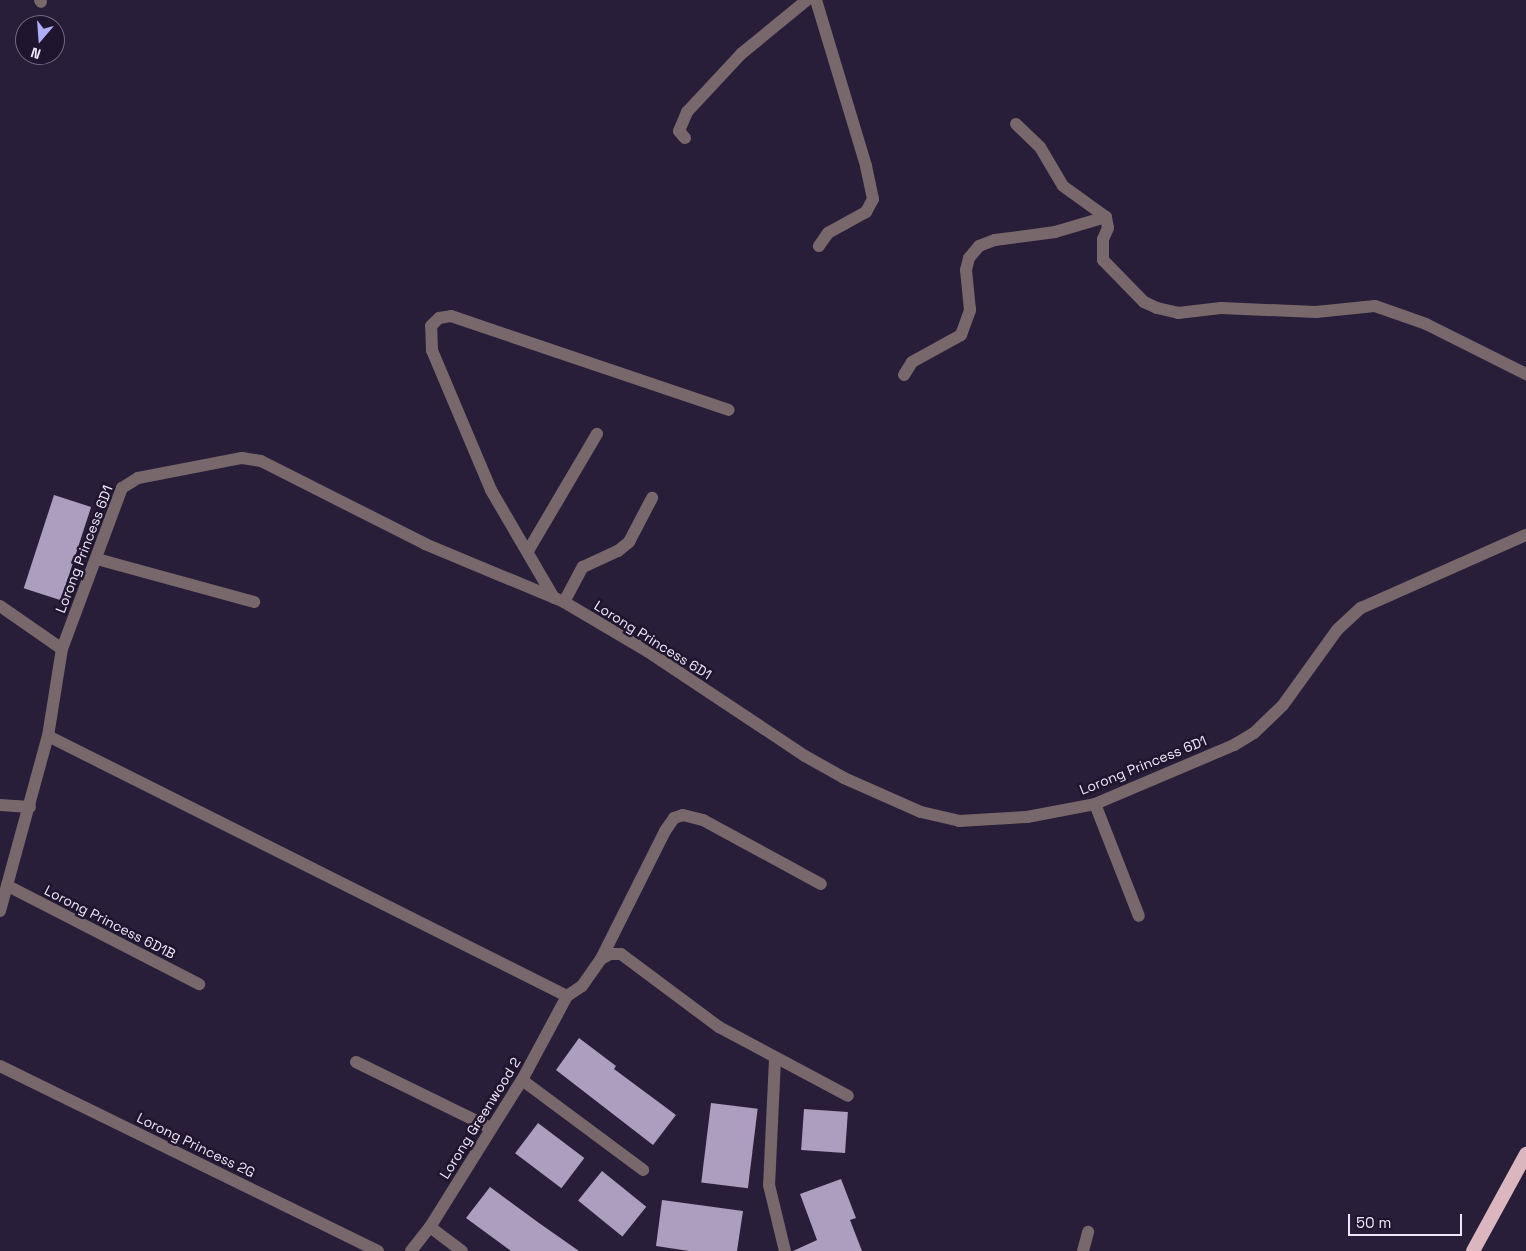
<!DOCTYPE html>
<html>
<head>
<meta charset="utf-8">
<style>
	body { margin:0 }
	#map { position:relative; width:1526px; height:1251px; overflow:hidden; background:#291e39; font-family:"Space Grotesk",sans-serif }
	div>[style] { position:absolute }
	[style*='--x'] { left:calc(var(--x)*1px); top:calc(var(--y)*1px); width:calc(var(--w)*1px); rotate:calc(var(--a)*1deg) }
	.building>* { inset:0; background:#ab9ebf; transform-origin:0 0 }
	.minor>* { height:12px; margin:-6px; padding:0 6px; transform-origin:6px; border-radius:6px; background:#78676b }
	.trunk>* { height:14px; margin:-7px; padding:0 7px; transform-origin:7px; border-radius:7px; background:#dcb6bf }
	span { translate:-50% -50%; white-space:nowrap; text-align:center; line-height:1.15; -webkit-text-stroke:5px #20152e; paint-order:stroke }
	.street-label { font-size:14px; color:#efe8fa }
	.north { position:absolute; left:15px; top:15px; width:50px; height:50px; box-sizing:border-box; background:#20152e; border:1px solid #736980; border-radius:50%; rotate:198deg; font-size:14px; font-weight:700; line-height:20px; text-align:center; color:#efe8fa }
	.north::after { content:''; display:block; margin:auto; width:18px; height:22px; background:#aeaefa; clip-path:polygon(50% 0,100% 100%,50% 72%,0 100%) }
	.scale { position:absolute; left:1348px; top:1214px; width:114px; height:22px; box-sizing:border-box; border:2px solid #efe8fa; border-top:0; padding-left:6px; font-size:15px; line-height:18px; white-space:nowrap; color:#efe8fa; -webkit-text-stroke:4px #20152e; paint-order:stroke }
</style>
</head>
<body>
<div id="map">
	<div class="building">
		<div style="left:54px;top:495px;width:39px;height:98px;rotate:18deg"></div>
		<div style="clip-path:polygon(579px 1038px,616px 1066px,614px 1069px,676px 1115px,653px 1145px,556px 1070px)"></div>
		<div style="left:711px;top:1103px;width:47px;height:80px;rotate:7deg"></div>
		<div style="left:804px;top:1109px;width:44px;height:41px;rotate:4deg"></div>
		<div style="left:538px;top:1123px;width:58px;height:38px;rotate:37deg"></div>
		<div style="left:602px;top:1171px;width:57px;height:38px;rotate:39deg"></div>
		<div style="clip-path:polygon(841px 1179px,856px 1218px,850px 1220px,862px 1251px,793px 1251px,817px 1240px,800px 1194px)"></div>
		<div style="clip-path:polygon(490px 1187px,539px 1223px,579px 1251px,511px 1251px,466px 1218px)"></div>
		<div style="clip-path:polygon(662px 1200px,743px 1211px,737px 1251px,689px 1251px,656px 1246px)"></div>
	</div>
	<div class="minor">
		<div style="--x:40;--y:0;--w:2;--a:63"></div>
		<div style="--x:816;--y:0;--w:173;--a:73.2"></div>
		<div style="--x:866;--y:166;--w:34;--a:78"></div>
		<div style="--x:873;--y:199;--w:15;--a:118"></div>
		<div style="--x:866;--y:212;--w:43;--a:151.1"></div>
		<div style="--x:828;--y:233;--w:16;--a:125"></div>
		<div style="--x:1016;--y:124;--w:33;--a:44"></div>
		<div style="--x:1040;--y:147;--w:45;--a:59.5"></div>
		<div style="--x:1063;--y:186;--w:53;--a:35.8"></div>
		<div style="--x:1106;--y:217;--w:11;--a:80"></div>
		<div style="--x:1108;--y:228;--w:12;--a:114"></div>
		<div style="--x:1103;--y:239;--w:21;--a:90"></div>
		<div style="--x:1103;--y:260;--w:59;--a:45.7"></div>
		<div style="--x:1144;--y:302;--w:14;--a:25"></div>
		<div style="--x:1157;--y:308;--w:22;--a:13"></div>
		<div style="--x:1178;--y:313;--w:43;--a:-6.6"></div>
		<div style="--x:1221;--y:308;--w:95;--a:2.4"></div>
		<div style="--x:1316;--y:312;--w:59;--a:-5.8"></div>
		<div style="--x:1375;--y:306;--w:54;--a:19.4"></div>
		<div style="--x:1426;--y:324;--w:112;--a:26.6"></div>
		<div style="--x:685;--y:138;--w:9;--a:-131"></div>
		<div style="--x:679;--y:131;--w:21;--a:-67"></div>
		<div style="--x:687;--y:112;--w:79;--a:-47"></div>
		<div style="--x:741;--y:54;--w:85;--a:-39.3"></div>
		<div style="--x:904;--y:375;--w:15;--a:-58"></div>
		<div style="--x:912;--y:362;--w:56;--a:-28.9"></div>
		<div style="--x:961;--y:335;--w:27;--a:-70"></div>
		<div style="--x:970;--y:310;--w:40;--a:-95.7"></div>
		<div style="--x:966;--y:270;--w:12;--a:-76"></div>
		<div style="--x:969;--y:258;--w:16;--a:-50"></div>
		<div style="--x:979;--y:246;--w:17;--a:-21"></div>
		<div style="--x:995;--y:240;--w:61;--a:-7.6"></div>
		<div style="--x:1055;--y:232;--w:53;--a:-16.4"></div>
		<div style="--x:528;--y:551;--w:136;--a:-59.5"></div>
		<div style="--x:97;--y:559;--w:163;--a:15.3"></div>
		<div style="--x:554;--y:598;--w:125;--a:-120.3"></div>
		<div style="--x:491;--y:490;--w:152;--a:-112.9"></div>
		<div style="--x:432;--y:350;--w:24;--a:-92"></div>
		<div style="--x:431;--y:326;--w:11;--a:-45"></div>
		<div style="--x:439;--y:318;--w:12;--a:-9"></div>
		<div style="--x:451;--y:316;--w:293;--a:18.7"></div>
		<div style="--x:564;--y:602;--w:40;--a:-62"></div>
		<div style="--x:583;--y:567;--w:38;--a:-25"></div>
		<div style="--x:618;--y:551;--w:14;--a:-39"></div>
		<div style="--x:629;--y:542;--w:50;--a:-62.4"></div>
		<div style="--x:0;--y:606;--w:75;--a:34.7"></div>
		<div style="--x:48;--y:736;--w:580;--a:26.61"></div>
		<div style="--x:567;--y:996;--w:18;--a:-34"></div>
		<div style="--x:582;--y:986;--w:33;--a:-55"></div>
		<div style="--x:601;--y:959;--w:10;--a:-29"></div>
		<div style="--x:610;--y:954;--w:11;--a:0"></div>
		<div style="--x:621;--y:954;--w:122;--a:36.7"></div>
		<div style="--x:719;--y:1027;--w:146;--a:28.1"></div>
		<div style="--x:1095;--y:804;--w:120;--a:68.6"></div>
		<div style="--x:0;--y:805;--w:30;--a:4"></div>
		<div style="--x:8;--y:886;--w:215;--a:27.2"></div>
		<div style="--x:0;--y:911;--w:181;--a:-74.7"></div>
		<div style="--x:48;--y:736;--w:88;--a:-80.9"></div>
		<div style="--x:62;--y:649;--w:172;--a:-69.6"></div>
		<div style="--x:122;--y:488;--w:19;--a:-32"></div>
		<div style="--x:138;--y:478;--w:106;--a:-10.9"></div>
		<div style="--x:242;--y:458;--w:19;--a:9"></div>
		<div style="--x:261;--y:461;--w:184;--a:26.8"></div>
		<div style="--x:425;--y:544;--w:151;--a:22.6"></div>
		<div style="--x:564;--y:602;--w:96;--a:30.6"></div>
		<div style="--x:647;--y:651;--w:190;--a:33.6"></div>
		<div style="--x:805;--y:756;--w:45;--a:29.4"></div>
		<div style="--x:844;--y:778;--w:84;--a:23.8"></div>
		<div style="--x:921;--y:812;--w:39;--a:13"></div>
		<div style="--x:959;--y:821;--w:68;--a:-3.4"></div>
		<div style="--x:1027;--y:817;--w:69;--a:-10.8"></div>
		<div style="--x:1095;--y:804;--w:151;--a:-23"></div>
		<div style="--x:1234;--y:745;--w:23;--a:-31"></div>
		<div style="--x:1254;--y:733;--w:40;--a:-44"></div>
		<div style="--x:1283;--y:705;--w:92;--a:-54.2"></div>
		<div style="--x:1337;--y:630;--w:33;--a:-43"></div>
		<div style="--x:1361;--y:608;--w:180;--a:-23.9"></div>
		<div style="--x:601;--y:959;--w:143;--a:-63.4"></div>
		<div style="--x:665;--y:831;--w:16;--a:-55"></div>
		<div style="--x:674;--y:818;--w:9;--a:-18"></div>
		<div style="--x:683;--y:815;--w:21;--a:14"></div>
		<div style="--x:703;--y:820;--w:134;--a:28.5"></div>
		<div style="--x:775;--y:1059;--w:126;--a:92.7"></div>
		<div style="--x:769;--y:1185;--w:68;--a:76.4"></div>
		<div style="--x:356;--y:1062;--w:150;--a:26.1"></div>
		<div style="--x:0;--y:1066;--w:421;--a:26.1"></div>
		<div style="--x:522;--y:1080;--w:151;--a:36.6"></div>
		<div style="--x:430;--y:1227;--w:40;--a:37"></div>
		<div style="--x:411;--y:1251;--w:31;--a:-52"></div>
		<div style="--x:430;--y:1227;--w:173;--a:-58"></div>
		<div style="--x:522;--y:1080;--w:95;--a:-61.8"></div>
		<div style="--x:1083;--y:1251;--w:20;--a:-75"></div>
	</div>
	<div class="trunk">
		<div style="--x:1473;--y:1251;--w:111;--a:-61.3"></div>
	</div>
	<div class="street-label">
		<span style="left:84px;top:549px;rotate:-69deg">Lorong Princess 6D1</span>
		<span style="left:653px;top:640px;rotate:32deg">Lorong Princess 6D1</span>
		<span style="left:1143px;top:765px;rotate:-22deg">Lorong Princess 6D1</span>
		<span style="left:110px;top:922px;rotate:27deg">Lorong Princess 6D1B</span>
		<span style="left:480px;top:1118px;rotate:-58deg">Lorong Greenwood 2</span>
		<span style="left:196px;top:1145px;rotate:26deg">Lorong Princess 2G</span>
	</div>
	<div class="north">N</div>
	<div class="scale">50 m</div>
</div>
</body>
</html>
